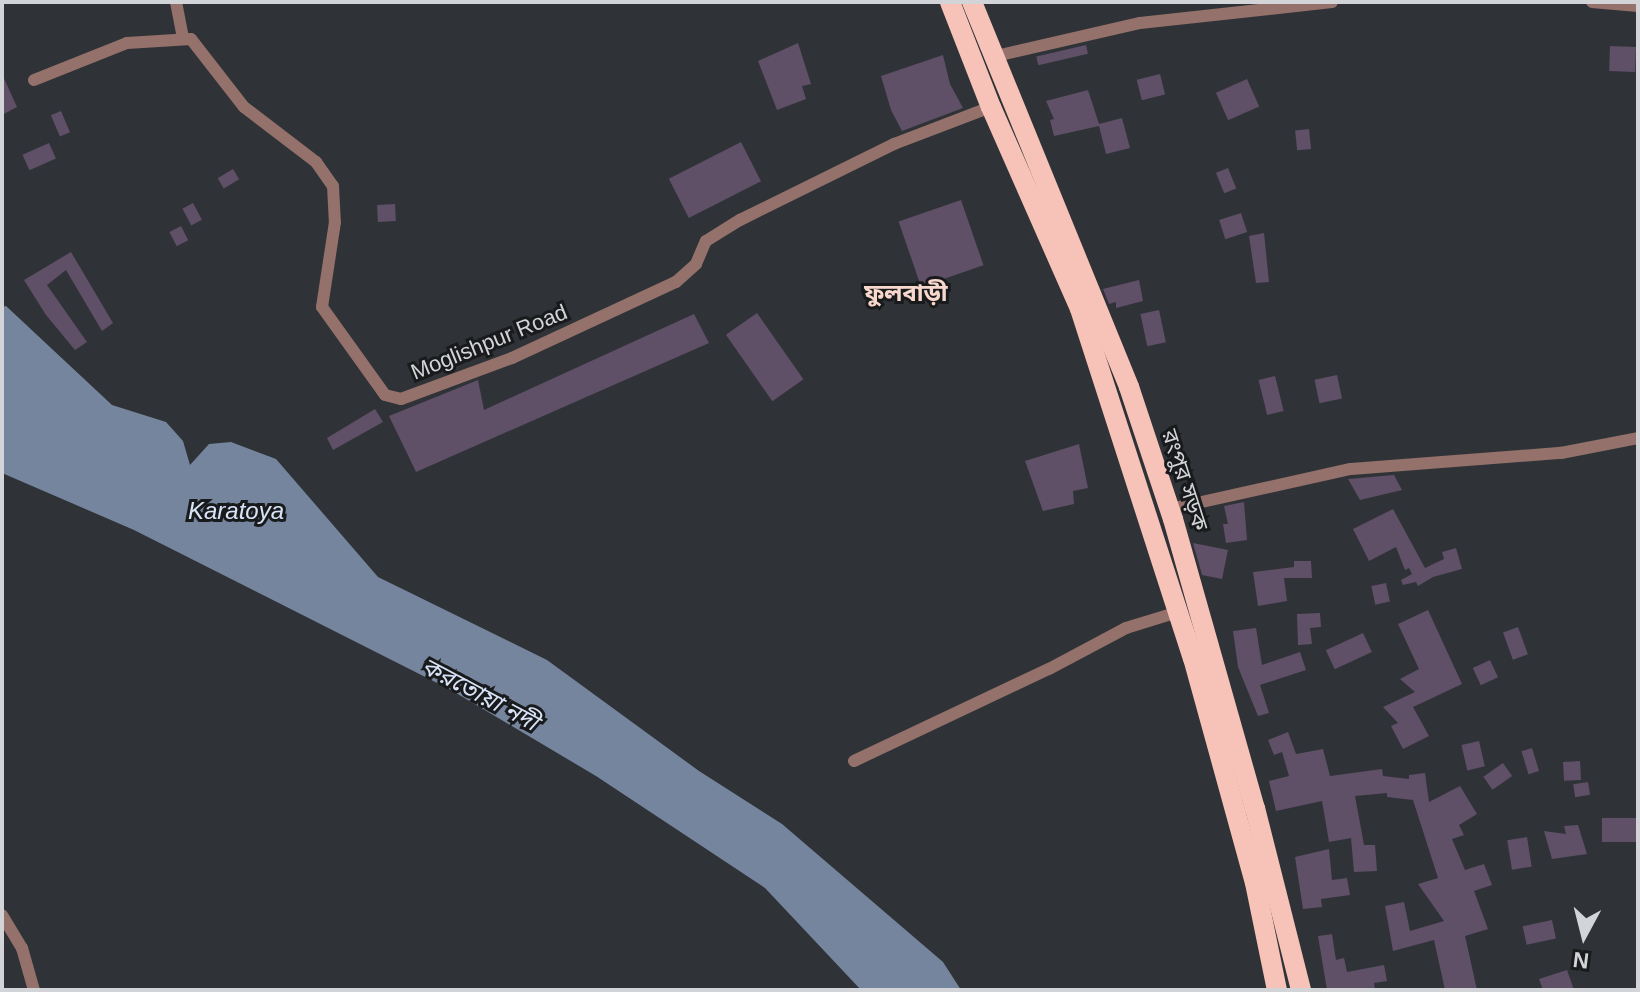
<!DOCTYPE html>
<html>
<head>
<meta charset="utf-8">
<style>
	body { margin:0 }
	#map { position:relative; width:1640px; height:992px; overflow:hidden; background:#2f3337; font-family:Arial,"Noto Sans Bengali",sans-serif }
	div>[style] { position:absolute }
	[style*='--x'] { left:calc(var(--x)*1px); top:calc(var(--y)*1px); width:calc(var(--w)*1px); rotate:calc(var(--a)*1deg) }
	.water>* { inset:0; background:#75859e }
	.building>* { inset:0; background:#5f4f67; transform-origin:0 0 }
	.minor>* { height:12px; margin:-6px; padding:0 6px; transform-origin:6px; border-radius:6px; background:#94716a }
	.trunk>* { height:20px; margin:-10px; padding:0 10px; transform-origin:10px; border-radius:10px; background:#f7c2b7 }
	span { translate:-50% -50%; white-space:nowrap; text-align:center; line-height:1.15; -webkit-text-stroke:6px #191a1c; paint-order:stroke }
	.street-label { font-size:22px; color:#d2d4d7 }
	.neighbourhood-label { font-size:24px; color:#f8d7cc; font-weight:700 }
	.water-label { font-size:24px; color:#d7e3f6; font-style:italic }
	.frame { position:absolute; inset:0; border:4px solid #d2d4d7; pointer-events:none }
	.north { position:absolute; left:1544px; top:896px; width:80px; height:80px; -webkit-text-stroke:6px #191a1c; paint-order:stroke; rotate:187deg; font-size:22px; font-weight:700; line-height:32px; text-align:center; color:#d2d4d7 }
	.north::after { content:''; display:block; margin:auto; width:28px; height:36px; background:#d2d4d7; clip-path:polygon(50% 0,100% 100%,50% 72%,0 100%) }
</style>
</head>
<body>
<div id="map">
	<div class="water">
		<div style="clip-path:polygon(6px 306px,112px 405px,166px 422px,183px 441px,190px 465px,209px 444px,231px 442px,276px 459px,378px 577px,547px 660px,699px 771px,782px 824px,943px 962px,961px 990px,861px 990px,765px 888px,596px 776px,451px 690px,134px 530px,2px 473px,2px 307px)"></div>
	</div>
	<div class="building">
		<div style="clip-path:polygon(798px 43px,811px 84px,802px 86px,806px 99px,777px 110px,758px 61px)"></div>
		<div style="left:1086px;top:45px;width:9px;height:51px;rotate:77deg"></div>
		<div style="left:1610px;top:46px;width:26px;height:25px;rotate:2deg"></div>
		<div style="clip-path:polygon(943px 55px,950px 84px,963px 108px,902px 131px,891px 110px,881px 76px)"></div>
		<div style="clip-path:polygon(2px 74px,17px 107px,2px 115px)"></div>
		<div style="left:1160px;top:74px;width:21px;height:24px;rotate:76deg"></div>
		<div style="left:1247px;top:79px;width:30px;height:34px;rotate:66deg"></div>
		<div style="clip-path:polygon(1088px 90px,1099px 124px,1122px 118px,1130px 148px,1106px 154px,1099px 126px,1054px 136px,1050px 120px,1054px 119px,1046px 101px)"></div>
		<div style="left:61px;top:111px;width:23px;height:11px;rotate:67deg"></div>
		<div style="left:1309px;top:129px;width:20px;height:14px;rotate:84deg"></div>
		<div style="left:741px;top:142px;width:44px;height:81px;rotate:63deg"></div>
		<div style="left:49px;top:143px;width:17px;height:29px;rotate:66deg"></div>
		<div style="left:1228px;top:168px;width:22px;height:13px;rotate:68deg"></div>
		<div style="left:233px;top:169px;width:12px;height:18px;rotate:59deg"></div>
		<div style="left:961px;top:200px;width:69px;height:66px;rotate:71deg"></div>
		<div style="left:193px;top:203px;width:19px;height:12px;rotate:62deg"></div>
		<div style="left:395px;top:204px;width:17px;height:18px;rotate:87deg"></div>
		<div style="left:1241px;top:213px;width:20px;height:23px;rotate:72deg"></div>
		<div style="left:181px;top:226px;width:16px;height:13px;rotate:63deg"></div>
		<div style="clip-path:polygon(1264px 233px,1269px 282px,1256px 283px,1249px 236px)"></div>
		<div style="clip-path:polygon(71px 252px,113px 323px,102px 331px,66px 270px,47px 285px,87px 342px,75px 350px,46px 315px,24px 280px)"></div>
		<div style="clip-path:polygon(1139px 280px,1143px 301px,1116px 308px,1116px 302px,1109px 304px,1103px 289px)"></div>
		<div style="left:1159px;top:310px;width:33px;height:19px;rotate:78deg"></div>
		<div style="left:757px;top:313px;width:81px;height:38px;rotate:55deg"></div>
		<div style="clip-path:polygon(694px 314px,709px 343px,416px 472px,389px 416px,478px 380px,484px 410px)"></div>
		<div style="left:1337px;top:375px;width:24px;height:23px;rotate:78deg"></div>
		<div style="left:1275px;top:376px;width:36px;height:17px;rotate:76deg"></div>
		<div style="clip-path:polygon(375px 409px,383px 422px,333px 450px,327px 438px)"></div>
		<div style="clip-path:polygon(1079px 444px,1088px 488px,1073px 491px,1074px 504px,1043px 511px,1025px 461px)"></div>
		<div style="clip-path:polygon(1394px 475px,1402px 490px,1360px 500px,1348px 479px)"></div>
		<div style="clip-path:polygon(1244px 502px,1247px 540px,1226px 543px,1223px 524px,1228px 524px,1224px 506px)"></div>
		<div style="clip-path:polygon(1393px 509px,1425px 568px,1444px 559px,1442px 552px,1456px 548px,1462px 569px,1433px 577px,1418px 586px,1416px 582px,1403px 585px,1401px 580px,1412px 574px,1409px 568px,1405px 570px,1396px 547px,1369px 561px,1353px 529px)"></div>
		<div style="clip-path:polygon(1193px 543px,1228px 550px,1222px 579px,1202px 575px)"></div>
		<div style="clip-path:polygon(1294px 561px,1311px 561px,1312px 578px,1284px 578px,1287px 601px,1258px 606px,1253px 572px,1294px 567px)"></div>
		<div style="left:1386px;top:583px;width:19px;height:15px;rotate:78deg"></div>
		<div style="clip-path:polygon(1428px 610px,1462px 684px,1413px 707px,1429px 736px,1403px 749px,1391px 726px,1398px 723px,1383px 707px,1415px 692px,1400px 679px,1419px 669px,1398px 624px)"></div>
		<div style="clip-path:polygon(1320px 613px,1321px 627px,1310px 628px,1312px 644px,1298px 645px,1297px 614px)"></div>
		<div style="left:1518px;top:627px;width:29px;height:16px;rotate:70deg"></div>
		<div style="clip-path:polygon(1256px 628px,1262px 665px,1300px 652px,1306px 670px,1260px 685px,1269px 713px,1258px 716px,1238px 667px,1233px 631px)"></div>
		<div style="left:1363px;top:633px;width:21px;height:41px;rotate:65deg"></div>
		<div style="left:1490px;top:660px;width:19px;height:19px;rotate:65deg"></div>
		<div style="clip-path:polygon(1288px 732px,1296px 754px,1323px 749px,1330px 776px,1382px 769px,1383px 776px,1409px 779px,1409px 775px,1425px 773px,1429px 802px,1460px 786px,1477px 814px,1459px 825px,1464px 835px,1452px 839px,1465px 870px,1484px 864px,1492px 885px,1474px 891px,1488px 929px,1465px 936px,1477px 990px,1445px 990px,1434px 940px,1393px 951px,1385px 906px,1404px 902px,1410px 931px,1444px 921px,1418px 884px,1438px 878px,1413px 800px,1387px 797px,1387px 793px,1355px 796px,1364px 845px,1375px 845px,1377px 871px,1354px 872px,1351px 838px,1329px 842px,1322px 801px,1276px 811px,1269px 781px,1289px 776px,1282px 752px,1274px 755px,1268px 740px)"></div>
		<div style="left:1479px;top:741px;width:26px;height:18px;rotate:77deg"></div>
		<div style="left:1532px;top:748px;width:24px;height:11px;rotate:73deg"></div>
		<div style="left:1580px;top:761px;width:19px;height:17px;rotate:87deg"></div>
		<div style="left:1503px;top:763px;width:16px;height:24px;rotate:55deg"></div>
		<div style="left:1588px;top:782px;width:13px;height:15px;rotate:81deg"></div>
		<div style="left:1638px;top:818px;width:24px;height:36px;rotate:90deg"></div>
		<div style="clip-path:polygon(1578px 825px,1587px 854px,1552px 859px,1544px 831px,1566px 834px,1564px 826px)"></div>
		<div style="left:1527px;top:837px;width:30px;height:20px;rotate:81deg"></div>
		<div style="clip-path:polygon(1329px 849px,1332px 880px,1347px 878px,1350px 895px,1321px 899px,1322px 907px,1303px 909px,1295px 857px)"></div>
		<div style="left:1552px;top:920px;width:19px;height:30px;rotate:78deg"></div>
		<div style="clip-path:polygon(1332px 934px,1336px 960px,1344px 958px,1347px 972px,1384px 965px,1387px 981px,1374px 983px,1375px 990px,1327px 990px,1318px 936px)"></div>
		<div style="clip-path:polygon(1567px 970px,1574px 990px,1543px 990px,1539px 979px)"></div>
	</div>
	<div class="minor">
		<div style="--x:176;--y:2;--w:37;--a:79"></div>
		<div style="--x:1592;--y:2;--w:46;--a:5"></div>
		<div style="--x:996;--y:56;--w:148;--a:-12.9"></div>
		<div style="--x:1140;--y:23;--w:193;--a:-6.2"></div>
		<div style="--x:34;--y:80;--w:100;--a:-21.7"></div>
		<div style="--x:127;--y:43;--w:64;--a:-3.6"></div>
		<div style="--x:191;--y:39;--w:86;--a:52.1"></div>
		<div style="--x:244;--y:107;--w:91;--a:37.4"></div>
		<div style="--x:316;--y:162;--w:29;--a:55"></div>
		<div style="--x:333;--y:186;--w:36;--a:87"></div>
		<div style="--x:335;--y:222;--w:86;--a:98.7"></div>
		<div style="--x:322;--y:307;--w:108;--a:54.4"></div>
		<div style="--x:385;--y:395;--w:16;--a:14"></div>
		<div style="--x:401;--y:399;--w:118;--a:-20.3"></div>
		<div style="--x:512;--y:358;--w:181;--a:-24.9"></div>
		<div style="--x:676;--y:282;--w:27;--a:-42"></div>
		<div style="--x:696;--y:264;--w:25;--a:-67"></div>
		<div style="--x:706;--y:241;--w:40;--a:-32"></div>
		<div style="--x:740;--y:220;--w:172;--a:-26.3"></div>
		<div style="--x:894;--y:144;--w:104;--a:-20.9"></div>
		<div style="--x:1170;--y:509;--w:185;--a:-12.5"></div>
		<div style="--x:1351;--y:469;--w:211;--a:-4.4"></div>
		<div style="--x:1561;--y:453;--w:78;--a:-11"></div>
		<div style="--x:854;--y:761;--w:216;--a:-25.3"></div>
		<div style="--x:1049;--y:669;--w:87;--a:-28"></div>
		<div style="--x:1126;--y:628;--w:54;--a:-17.1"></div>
		<div style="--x:2;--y:915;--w:39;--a:59"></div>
		<div style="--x:22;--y:948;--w:44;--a:74.1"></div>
	</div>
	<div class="trunk">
		<div style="--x:950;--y:2;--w:113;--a:68.7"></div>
		<div style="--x:991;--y:107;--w:221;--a:66.2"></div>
		<div style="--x:1080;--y:309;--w:367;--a:72.1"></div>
		<div style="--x:1193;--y:658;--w:233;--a:74.6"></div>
		<div style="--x:1255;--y:883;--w:109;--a:78.4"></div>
		<div style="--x:972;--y:2;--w:416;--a:67.8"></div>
		<div style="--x:1129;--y:387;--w:139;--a:71.6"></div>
		<div style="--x:1173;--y:519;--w:300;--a:74.2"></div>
		<div style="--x:1255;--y:808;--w:188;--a:75.8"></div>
	</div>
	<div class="street-label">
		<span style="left:489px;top:342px;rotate:-22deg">Moglishpur Road</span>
		<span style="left:1185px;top:480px;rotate:72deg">রংপুর সড়ক</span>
	</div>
	<div class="neighbourhood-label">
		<span style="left:906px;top:293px">ফুলবাড়ী</span>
	</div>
	<div class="water-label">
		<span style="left:236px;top:511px">Karatoya</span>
		<span style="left:480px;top:694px;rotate:28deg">করতোয়া নদী</span>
	</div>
	<div class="frame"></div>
	<div class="north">N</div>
</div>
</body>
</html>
